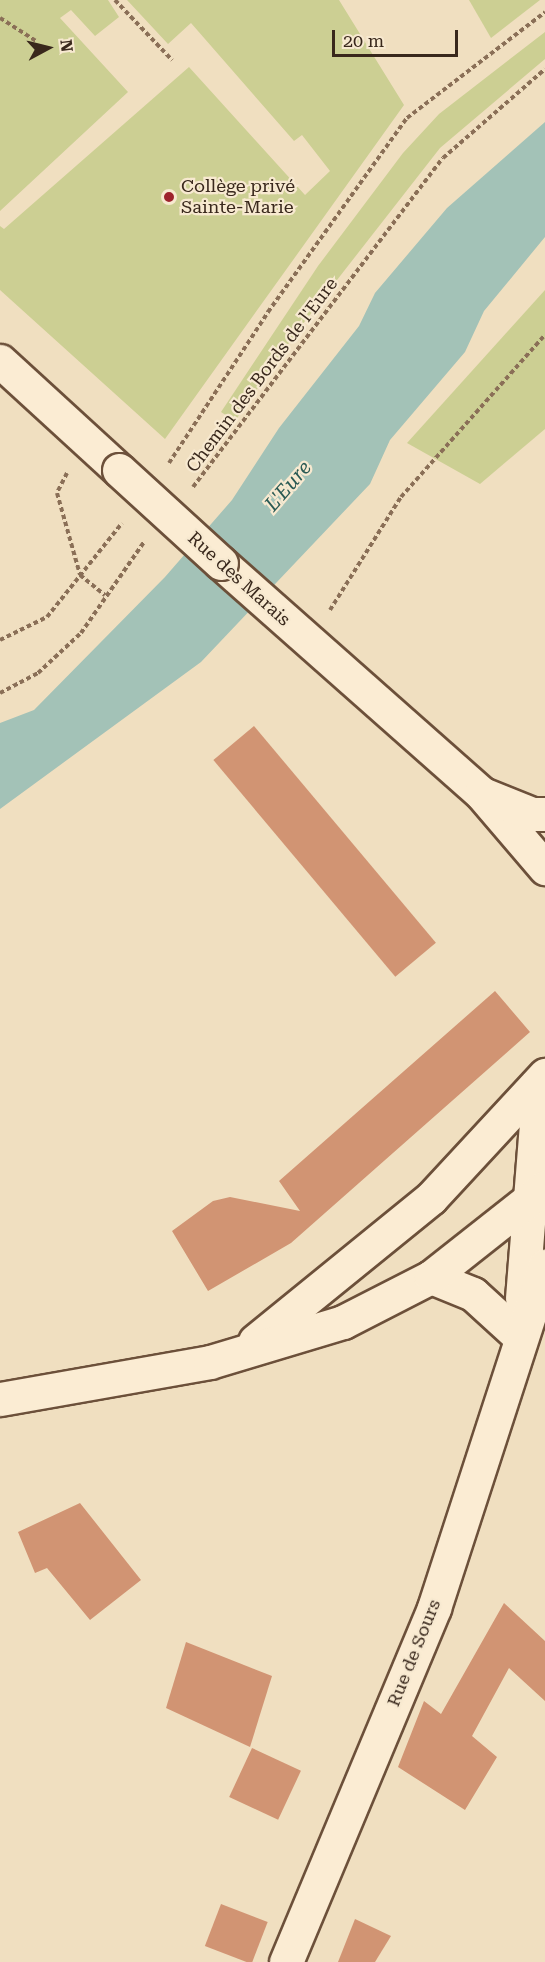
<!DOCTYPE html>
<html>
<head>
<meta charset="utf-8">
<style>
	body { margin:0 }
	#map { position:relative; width:545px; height:1962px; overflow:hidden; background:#f0dfc0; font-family:"Roboto Serif",serif }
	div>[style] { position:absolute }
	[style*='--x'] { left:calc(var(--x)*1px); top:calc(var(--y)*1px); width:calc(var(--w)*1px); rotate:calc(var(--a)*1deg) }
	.green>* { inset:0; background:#cccf93 }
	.water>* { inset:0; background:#a3c2b7 }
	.building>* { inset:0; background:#d19473; transform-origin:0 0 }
	.path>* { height:4px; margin-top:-2px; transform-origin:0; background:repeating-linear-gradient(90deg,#8a6f57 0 4.5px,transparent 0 7.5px) }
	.roads { filter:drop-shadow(2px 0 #6c503a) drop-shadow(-2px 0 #6c503a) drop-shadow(0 2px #6c503a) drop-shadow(0 -2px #6c503a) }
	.secondary>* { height:33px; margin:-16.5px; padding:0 16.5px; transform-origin:16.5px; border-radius:16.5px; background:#fbecd3 }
	.bridges { filter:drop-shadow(2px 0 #6c503a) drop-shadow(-2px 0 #6c503a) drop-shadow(0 2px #6c503a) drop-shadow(0 -2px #6c503a) }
	.secondary-bridge>* { height:33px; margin:-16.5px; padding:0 16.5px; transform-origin:16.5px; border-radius:16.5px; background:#fbecd3 }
	.dots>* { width:16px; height:16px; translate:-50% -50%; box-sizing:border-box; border:3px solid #f7e9d0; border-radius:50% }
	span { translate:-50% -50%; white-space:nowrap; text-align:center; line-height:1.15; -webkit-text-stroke:4.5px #f7e9d0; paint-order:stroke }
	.poi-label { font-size:18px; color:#39281c }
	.left { translate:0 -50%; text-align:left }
	.street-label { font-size:18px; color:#39281c }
	.water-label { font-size:20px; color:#2a5a54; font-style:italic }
	.north { position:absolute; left:18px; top:18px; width:60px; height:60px; -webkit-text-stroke:4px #f7e9d0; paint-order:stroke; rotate:83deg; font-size:16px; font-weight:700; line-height:24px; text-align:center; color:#39281c }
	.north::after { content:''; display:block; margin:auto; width:21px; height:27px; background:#39281c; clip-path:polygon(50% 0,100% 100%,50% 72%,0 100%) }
	.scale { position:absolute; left:332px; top:30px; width:126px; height:27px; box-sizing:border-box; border:3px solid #39281c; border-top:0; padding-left:8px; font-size:18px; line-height:21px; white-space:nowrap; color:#39281c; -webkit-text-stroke:4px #f7e9d0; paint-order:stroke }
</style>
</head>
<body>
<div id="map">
	<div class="green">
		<div style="clip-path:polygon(0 0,108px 0,119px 17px,95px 36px,71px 10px,60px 18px,128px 92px,0 211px)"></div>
		<div style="clip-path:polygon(127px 0,339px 0,404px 105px,165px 439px,0 290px,0 226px,4px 229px,189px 67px,305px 195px,330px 171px,302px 135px,294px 141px,191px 23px,168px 44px)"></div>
		<div style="clip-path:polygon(469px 0,540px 0,491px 38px)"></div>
		<div style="clip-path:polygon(545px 32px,545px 59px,440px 148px,298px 330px,235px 421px,221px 412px,318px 266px,403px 153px,439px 114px)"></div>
		<div style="clip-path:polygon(545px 290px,545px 429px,480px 484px,407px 443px)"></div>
	</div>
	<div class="water">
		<div style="clip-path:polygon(545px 122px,545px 237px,484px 311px,465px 352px,390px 440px,370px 484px,201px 662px,0 809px,0 723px,34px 710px,165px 577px,232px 500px,279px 428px,359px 326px,375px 293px,447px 208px)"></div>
	</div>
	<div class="building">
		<div style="left:254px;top:726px;width:283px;height:53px;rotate:50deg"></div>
		<div style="clip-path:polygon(495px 991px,530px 1032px,291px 1243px,208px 1291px,172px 1231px,213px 1201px,230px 1197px,300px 1211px,279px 1181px)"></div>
		<div style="clip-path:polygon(80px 1503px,141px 1580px,90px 1620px,47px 1568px,35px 1573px,18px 1532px)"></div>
		<div style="clip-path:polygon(504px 1603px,545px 1641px,545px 1701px,509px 1668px,472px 1736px,497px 1757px,465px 1810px,398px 1767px,424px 1701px,441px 1714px)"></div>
		<div style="clip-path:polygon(186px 1642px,272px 1676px,250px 1747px,166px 1708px)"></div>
		<div style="left:252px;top:1748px;width:54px;height:54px;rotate:25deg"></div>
		<div style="left:221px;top:1904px;width:50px;height:45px;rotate:21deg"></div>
		<div style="clip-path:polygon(355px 1919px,391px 1936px,375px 1962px,338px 1962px)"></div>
	</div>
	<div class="path">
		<div style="--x:115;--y:0;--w:83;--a:46.5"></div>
		<div style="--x:0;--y:18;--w:43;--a:32.6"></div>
		<div style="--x:169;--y:463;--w:181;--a:-56.7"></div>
		<div style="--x:268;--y:312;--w:239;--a:-54.4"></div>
		<div style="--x:407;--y:118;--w:174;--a:-37.5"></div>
		<div style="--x:67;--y:473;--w:22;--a:117"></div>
		<div style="--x:57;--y:493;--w:85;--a:74.3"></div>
		<div style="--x:80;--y:575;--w:32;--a:39"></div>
		<div style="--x:193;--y:487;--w:413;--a:-52.8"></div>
		<div style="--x:443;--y:158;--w:135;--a:-41.1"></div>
		<div style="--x:330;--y:610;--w:133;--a:-57.9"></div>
		<div style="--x:401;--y:497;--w:217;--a:-48.4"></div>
		<div style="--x:0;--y:640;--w:52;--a:-26.1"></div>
		<div style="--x:47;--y:617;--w:120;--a:-51.4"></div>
		<div style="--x:0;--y:693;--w:43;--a:-27.8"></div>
		<div style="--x:38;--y:673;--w:59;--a:-42.9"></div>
		<div style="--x:81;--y:633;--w:111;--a:-55.3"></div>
	</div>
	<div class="roads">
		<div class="secondary">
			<div style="--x:0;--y:361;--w:161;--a:42.5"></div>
			<div style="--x:221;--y:563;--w:347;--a:41.5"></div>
			<div style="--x:481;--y:793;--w:99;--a:49.5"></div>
			<div style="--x:485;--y:795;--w:51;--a:22"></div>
			<div style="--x:532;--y:814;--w:13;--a:0"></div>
			<div style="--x:431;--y:1277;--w:45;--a:22"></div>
			<div style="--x:473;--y:1294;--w:62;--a:42.4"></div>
			<div style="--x:522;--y:1298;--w:212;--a:-85.4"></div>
			<div style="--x:255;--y:1341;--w:227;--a:-39.1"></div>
			<div style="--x:431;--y:1198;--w:168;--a:-47.2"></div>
			<div style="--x:0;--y:1399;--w:213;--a:-10"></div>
			<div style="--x:210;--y:1362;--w:139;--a:-16.7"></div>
			<div style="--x:343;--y:1322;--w:99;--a:-27.1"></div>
			<div style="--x:431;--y:1277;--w:145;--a:-38.3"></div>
			<div style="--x:286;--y:1962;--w:384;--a:-67.3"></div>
			<div style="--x:434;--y:1608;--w:360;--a:-72"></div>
		</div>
	</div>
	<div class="bridges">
		<div class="secondary-bridge">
			<div style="--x:119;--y:470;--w:138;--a:42.4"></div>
		</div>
	</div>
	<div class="dots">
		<div style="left:169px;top:197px;background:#9d232c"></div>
	</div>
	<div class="poi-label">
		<span class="left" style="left:181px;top:197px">Collège privé<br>Sainte-Marie</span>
	</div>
	<div class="street-label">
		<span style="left:262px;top:375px;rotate:-53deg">Chemin des Bords de l'Eure</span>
		<span style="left:239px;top:579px;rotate:42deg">Rue des Marais</span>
		<span style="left:414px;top:1653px;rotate:-68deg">Rue de Sours</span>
	</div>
	<div class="water-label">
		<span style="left:288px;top:486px;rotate:-49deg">L'Eure</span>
	</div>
	<div class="north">N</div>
	<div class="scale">20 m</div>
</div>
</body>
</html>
